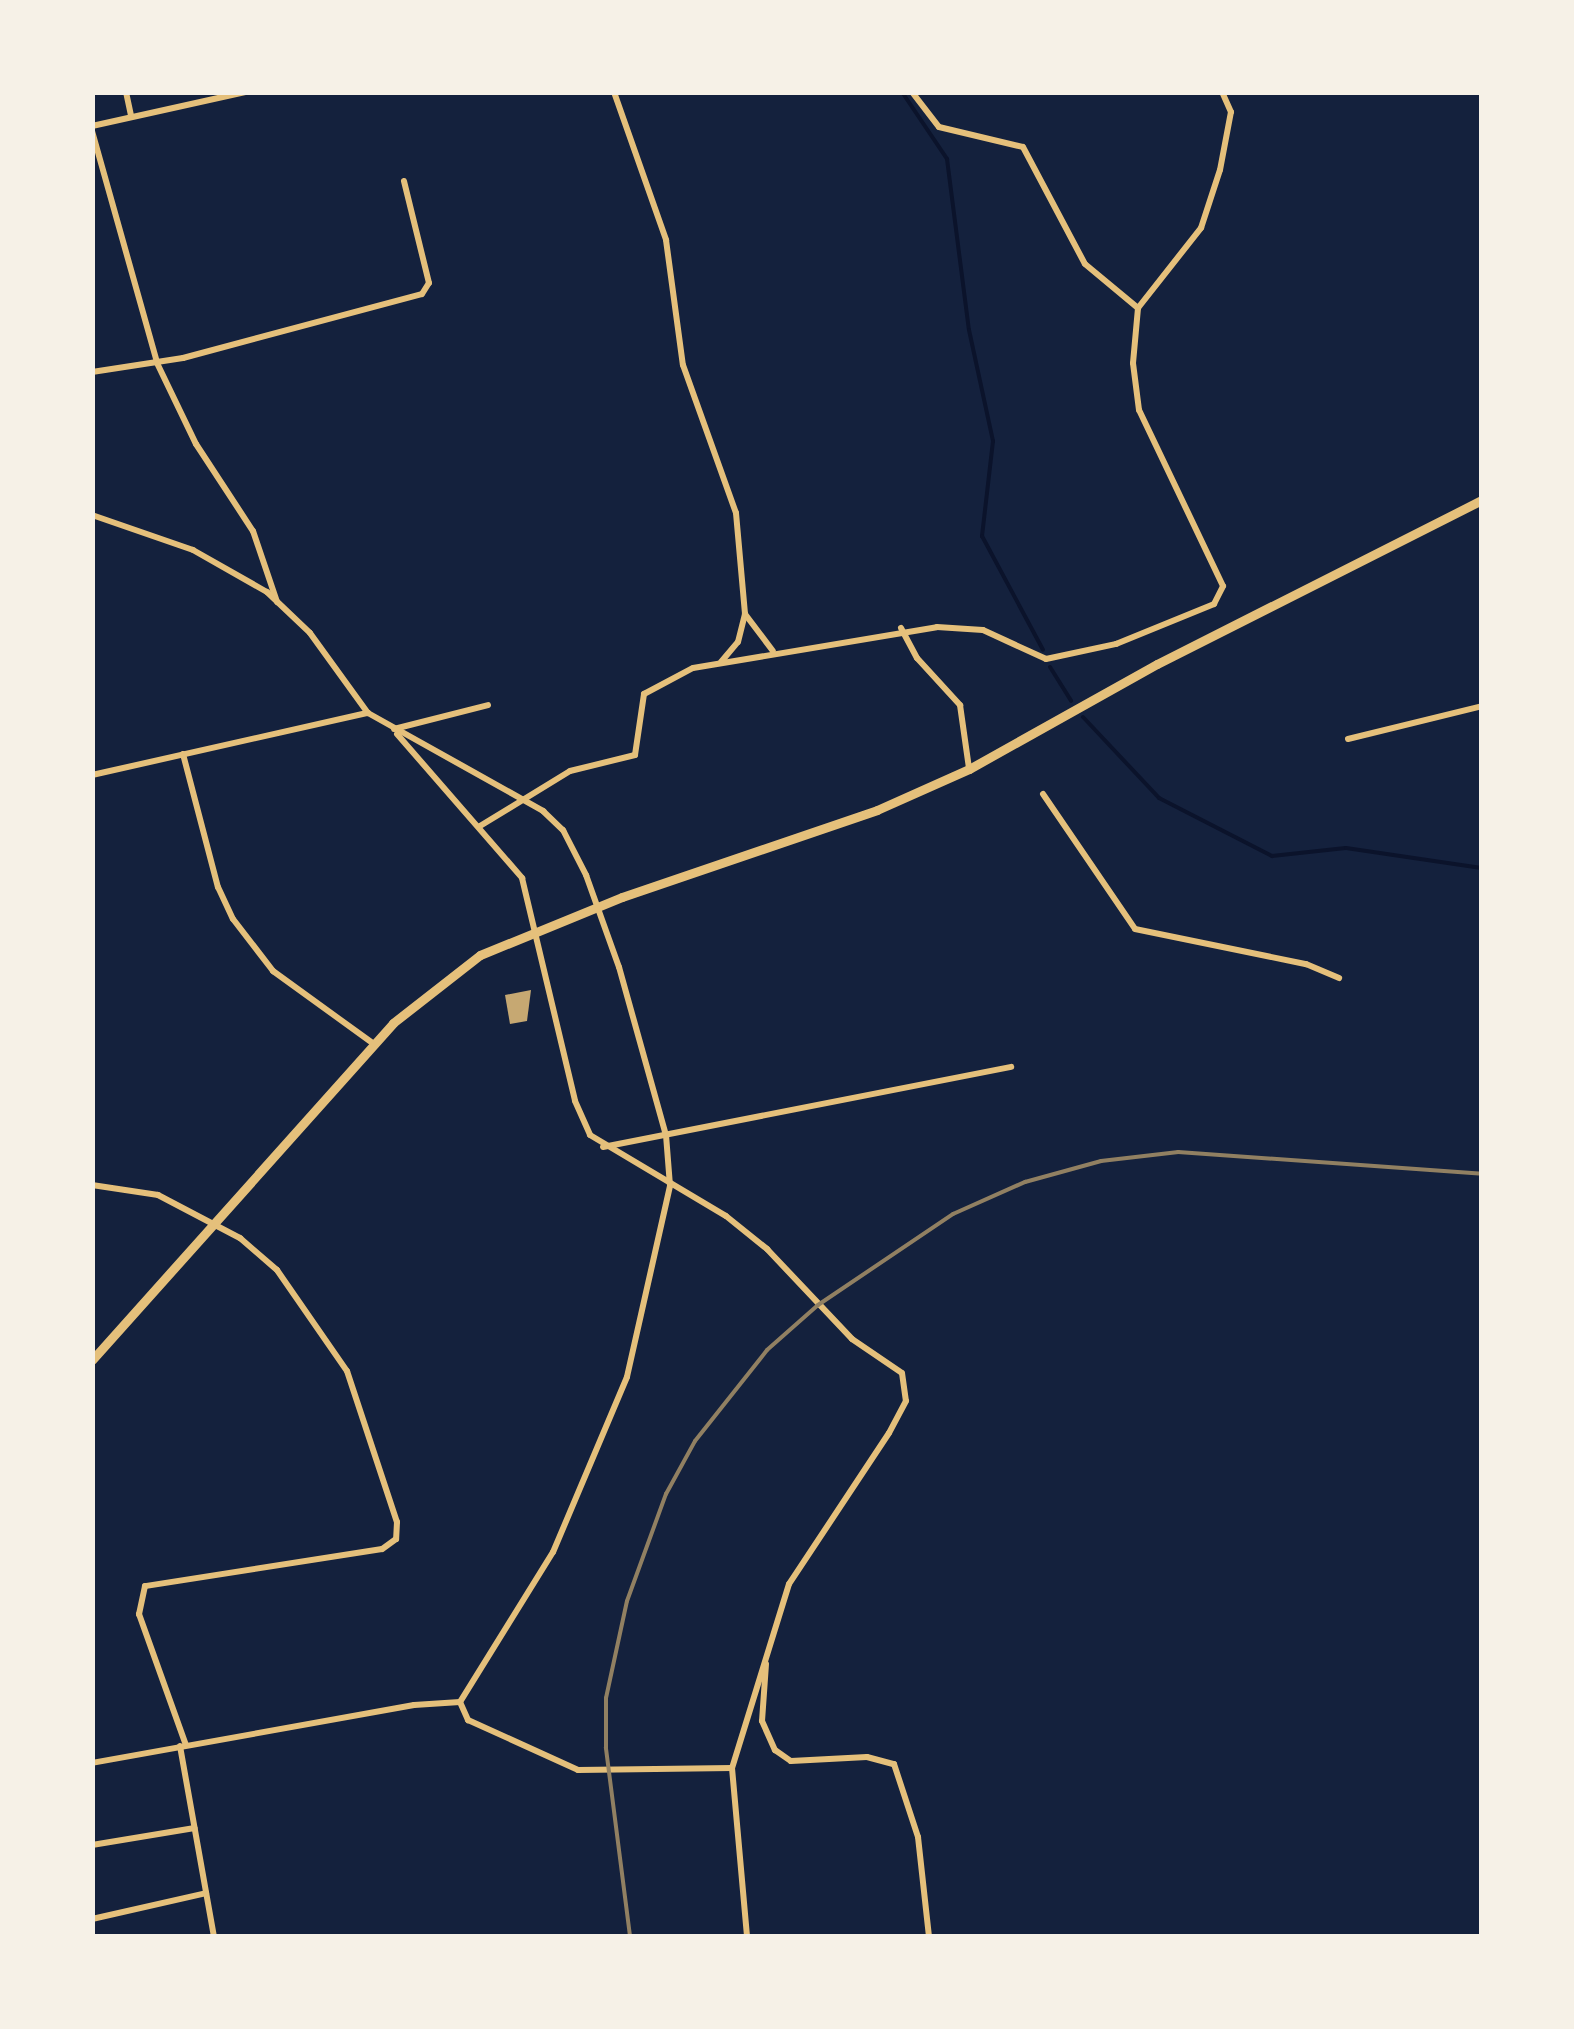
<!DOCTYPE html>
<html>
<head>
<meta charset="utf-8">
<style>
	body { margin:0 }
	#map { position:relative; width:1574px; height:2029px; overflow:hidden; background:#14213d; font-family:"Roboto Condensed",sans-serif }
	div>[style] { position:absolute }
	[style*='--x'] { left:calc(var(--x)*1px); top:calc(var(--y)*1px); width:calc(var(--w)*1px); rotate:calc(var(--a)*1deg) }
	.stream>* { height:4px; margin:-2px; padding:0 2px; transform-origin:2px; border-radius:2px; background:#0b132b }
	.building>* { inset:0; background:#c6a872 }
	.minor>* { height:6px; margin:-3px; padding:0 3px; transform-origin:3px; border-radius:3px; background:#e5c07b }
	.secondary>* { height:9px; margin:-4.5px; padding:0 4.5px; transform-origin:4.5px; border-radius:4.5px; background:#e5c07b }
	.rail>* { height:4px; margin:-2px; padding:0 2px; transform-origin:2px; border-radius:2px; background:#918062 }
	span { translate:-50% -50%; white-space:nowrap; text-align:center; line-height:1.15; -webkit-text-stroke:8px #f6f1e7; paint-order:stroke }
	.frame { position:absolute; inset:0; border:95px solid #f6f1e7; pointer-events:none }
</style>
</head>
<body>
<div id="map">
	<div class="stream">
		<div style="--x:902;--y:92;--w:81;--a:56.1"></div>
		<div style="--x:947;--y:159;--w:172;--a:82.7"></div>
		<div style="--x:969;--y:330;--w:114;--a:77.8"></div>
		<div style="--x:993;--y:441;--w:96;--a:96.6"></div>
		<div style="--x:982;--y:536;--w:129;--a:61.8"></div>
		<div style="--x:1050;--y:667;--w:40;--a:58"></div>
		<div style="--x:1083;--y:717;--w:111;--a:46.8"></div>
		<div style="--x:1159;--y:798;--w:127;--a:27.2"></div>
		<div style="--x:1272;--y:856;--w:74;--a:-6.2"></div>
		<div style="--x:1346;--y:848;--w:137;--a:8.4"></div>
	</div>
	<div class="building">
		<div style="clip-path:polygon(531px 990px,527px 1021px,510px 1024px,505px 995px)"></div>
	</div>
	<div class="minor">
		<div style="--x:126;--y:92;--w:25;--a:78"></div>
		<div style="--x:614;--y:92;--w:157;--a:70.6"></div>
		<div style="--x:666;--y:240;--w:126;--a:82.3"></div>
		<div style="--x:683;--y:365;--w:157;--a:70.3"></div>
		<div style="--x:736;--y:513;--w:101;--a:84.9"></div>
		<div style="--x:912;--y:92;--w:44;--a:52.4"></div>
		<div style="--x:939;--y:127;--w:86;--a:13.4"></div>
		<div style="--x:1023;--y:147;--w:132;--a:62.1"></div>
		<div style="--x:1085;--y:264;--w:69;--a:39.7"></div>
		<div style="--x:92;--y:126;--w:157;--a:-12.5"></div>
		<div style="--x:92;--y:131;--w:241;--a:74.3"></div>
		<div style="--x:157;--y:363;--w:90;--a:64.3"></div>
		<div style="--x:196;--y:444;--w:104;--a:56.8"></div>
		<div style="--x:253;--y:531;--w:75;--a:71.3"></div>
		<div style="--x:92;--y:372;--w:92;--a:-8.7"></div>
		<div style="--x:183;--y:358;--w:247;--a:-15"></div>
		<div style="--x:422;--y:294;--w:13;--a:-58"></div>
		<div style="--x:429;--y:283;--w:105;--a:-103.8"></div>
		<div style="--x:92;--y:515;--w:107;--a:19.1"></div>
		<div style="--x:193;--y:550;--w:85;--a:29.6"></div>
		<div style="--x:267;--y:592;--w:59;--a:43.6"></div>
		<div style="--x:310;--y:633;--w:99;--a:54.1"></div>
		<div style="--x:901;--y:628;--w:34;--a:62"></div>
		<div style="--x:917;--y:658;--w:64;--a:47.5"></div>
		<div style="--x:960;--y:705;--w:64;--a:81.9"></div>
		<div style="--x:721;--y:662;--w:26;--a:-50"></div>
		<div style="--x:738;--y:642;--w:29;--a:-76"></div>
		<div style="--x:745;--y:614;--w:46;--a:52.9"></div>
		<div style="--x:394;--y:729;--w:97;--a:-14.3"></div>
		<div style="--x:397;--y:734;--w:191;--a:49"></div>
		<div style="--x:522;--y:878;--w:229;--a:76.6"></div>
		<div style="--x:575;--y:1101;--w:37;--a:66"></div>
		<div style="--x:590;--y:1135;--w:158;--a:30.8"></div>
		<div style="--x:726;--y:1216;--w:53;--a:38.8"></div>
		<div style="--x:767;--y:1249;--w:124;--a:46.6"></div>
		<div style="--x:852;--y:1339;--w:60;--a:34.2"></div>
		<div style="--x:902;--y:1373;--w:28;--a:82"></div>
		<div style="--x:906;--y:1401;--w:36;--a:118"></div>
		<div style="--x:889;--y:1433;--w:181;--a:123.5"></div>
		<div style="--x:789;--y:1584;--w:193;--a:107.2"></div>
		<div style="--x:732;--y:1768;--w:169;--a:84.9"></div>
		<div style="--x:1348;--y:739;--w:138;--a:-13.8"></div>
		<div style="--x:183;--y:754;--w:138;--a:75.3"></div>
		<div style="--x:218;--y:887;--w:35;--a:65"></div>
		<div style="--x:233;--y:919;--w:66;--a:52.4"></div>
		<div style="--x:273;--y:971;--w:125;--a:35.9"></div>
		<div style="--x:92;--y:775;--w:283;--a:-12.7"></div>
		<div style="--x:368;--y:713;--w:201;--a:29.2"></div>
		<div style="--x:543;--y:811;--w:28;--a:44"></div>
		<div style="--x:563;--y:830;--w:51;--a:62.9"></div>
		<div style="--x:586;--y:875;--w:98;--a:70.3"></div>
		<div style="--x:619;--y:967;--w:174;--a:74.4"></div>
		<div style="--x:666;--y:1135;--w:51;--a:85.5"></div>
		<div style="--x:670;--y:1186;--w:196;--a:102.7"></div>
		<div style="--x:627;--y:1377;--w:190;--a:112.9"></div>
		<div style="--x:553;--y:1552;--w:176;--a:121.8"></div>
		<div style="--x:460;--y:1702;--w:46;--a:176.3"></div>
		<div style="--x:414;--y:1705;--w:327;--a:169.8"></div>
		<div style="--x:1043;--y:794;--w:163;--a:55.7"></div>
		<div style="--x:1135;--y:929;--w:175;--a:11.6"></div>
		<div style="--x:1306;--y:964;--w:36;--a:23"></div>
		<div style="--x:480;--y:826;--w:105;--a:-31.4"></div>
		<div style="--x:570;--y:771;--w:67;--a:-13.8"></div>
		<div style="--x:635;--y:755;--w:62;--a:-81.6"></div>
		<div style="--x:644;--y:694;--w:55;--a:-28"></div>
		<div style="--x:693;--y:668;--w:247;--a:-9.5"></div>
		<div style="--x:937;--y:627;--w:46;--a:3.7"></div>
		<div style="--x:983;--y:630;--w:69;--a:24.7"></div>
		<div style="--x:1046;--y:659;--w:72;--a:-12.1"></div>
		<div style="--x:1116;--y:644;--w:106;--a:-22.2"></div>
		<div style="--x:1214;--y:604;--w:20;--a:-63"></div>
		<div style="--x:1223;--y:586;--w:195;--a:-115.5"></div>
		<div style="--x:1139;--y:410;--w:47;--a:-97.3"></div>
		<div style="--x:1133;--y:363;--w:55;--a:-84.8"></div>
		<div style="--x:1138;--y:308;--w:102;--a:-51.8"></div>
		<div style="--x:1201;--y:228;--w:61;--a:-71.9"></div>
		<div style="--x:1220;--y:170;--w:59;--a:-79.3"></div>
		<div style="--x:1231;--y:112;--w:22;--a:-114"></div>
		<div style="--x:603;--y:1147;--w:416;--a:-11.1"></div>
		<div style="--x:92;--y:1185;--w:67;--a:8.6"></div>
		<div style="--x:158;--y:1195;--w:93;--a:27.7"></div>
		<div style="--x:240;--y:1238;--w:49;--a:40.9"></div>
		<div style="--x:277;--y:1270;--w:123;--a:55.3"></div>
		<div style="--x:347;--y:1371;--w:159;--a:71.7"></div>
		<div style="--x:397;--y:1522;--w:17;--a:93"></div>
		<div style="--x:396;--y:1539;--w:17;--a:144"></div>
		<div style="--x:382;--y:1549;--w:240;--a:171.1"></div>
		<div style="--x:145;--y:1586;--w:29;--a:102"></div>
		<div style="--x:139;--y:1614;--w:139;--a:70.3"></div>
		<div style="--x:766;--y:1664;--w:57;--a:94"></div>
		<div style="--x:762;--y:1721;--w:32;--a:66"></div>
		<div style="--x:775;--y:1750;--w:19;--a:35"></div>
		<div style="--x:791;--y:1761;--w:76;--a:-3"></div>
		<div style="--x:867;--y:1757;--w:28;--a:15"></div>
		<div style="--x:894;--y:1764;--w:77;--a:71.8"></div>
		<div style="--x:918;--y:1837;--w:100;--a:83.7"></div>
		<div style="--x:460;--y:1702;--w:20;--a:66"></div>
		<div style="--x:468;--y:1720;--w:121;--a:24.4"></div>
		<div style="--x:578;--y:1770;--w:154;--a:-0.7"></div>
		<div style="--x:180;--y:1746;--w:193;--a:79.9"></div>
		<div style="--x:92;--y:1845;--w:104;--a:-9.4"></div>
		<div style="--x:92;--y:1919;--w:117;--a:-12.8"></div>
	</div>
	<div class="secondary">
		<div style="--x:92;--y:1360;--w:452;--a:-48.2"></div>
		<div style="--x:393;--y:1023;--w:110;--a:-38"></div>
		<div style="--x:480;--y:955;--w:153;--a:-22.2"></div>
		<div style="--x:622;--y:897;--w:269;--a:-18.8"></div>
		<div style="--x:877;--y:810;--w:101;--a:-24"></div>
		<div style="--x:969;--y:769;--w:215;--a:-29.2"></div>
		<div style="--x:1157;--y:664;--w:364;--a:-26.8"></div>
	</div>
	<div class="rail">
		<div style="--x:630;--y:1936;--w:190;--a:-97.3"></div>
		<div style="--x:606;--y:1748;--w:50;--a:-90"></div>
		<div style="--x:606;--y:1698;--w:99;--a:-77.8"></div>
		<div style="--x:627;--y:1601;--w:114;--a:-70"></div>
		<div style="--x:666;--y:1494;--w:60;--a:-61.3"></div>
		<div style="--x:695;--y:1441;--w:116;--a:-51.6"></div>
		<div style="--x:767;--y:1350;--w:68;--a:-41.4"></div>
		<div style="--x:818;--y:1305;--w:163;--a:-34"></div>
		<div style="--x:953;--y:1214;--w:79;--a:-24"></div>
		<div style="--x:1025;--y:1182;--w:79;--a:-15.4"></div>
		<div style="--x:1101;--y:1161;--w:78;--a:-6.7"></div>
		<div style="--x:1178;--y:1152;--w:305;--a:4.1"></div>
	</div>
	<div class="frame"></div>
</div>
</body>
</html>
